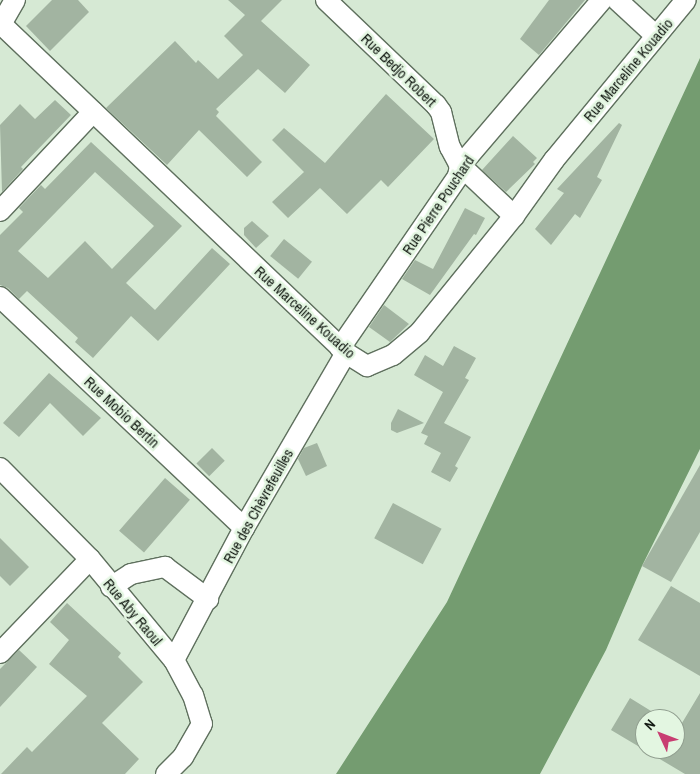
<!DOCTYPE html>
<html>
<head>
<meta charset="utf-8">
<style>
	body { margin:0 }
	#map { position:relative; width:700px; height:774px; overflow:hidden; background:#d6e9d4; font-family:"Archivo Narrow",sans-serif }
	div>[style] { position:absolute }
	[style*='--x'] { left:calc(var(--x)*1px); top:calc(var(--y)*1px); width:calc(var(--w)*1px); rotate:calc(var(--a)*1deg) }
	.water>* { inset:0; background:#749c70 }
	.building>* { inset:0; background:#a2b4a1; transform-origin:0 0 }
	.roads { filter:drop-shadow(1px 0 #5f705e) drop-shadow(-1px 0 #5f705e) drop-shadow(0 1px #5f705e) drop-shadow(0 -1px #5f705e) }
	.minor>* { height:20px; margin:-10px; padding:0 10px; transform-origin:10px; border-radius:10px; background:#fff }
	span { translate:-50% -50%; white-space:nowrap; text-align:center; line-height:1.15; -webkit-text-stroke:5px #e3f6e1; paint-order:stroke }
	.street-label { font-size:15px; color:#131a13 }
	.north { position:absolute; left:635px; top:709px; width:50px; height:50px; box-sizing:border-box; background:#e3f6e1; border:1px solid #909e8f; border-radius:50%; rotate:313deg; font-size:14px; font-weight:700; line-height:20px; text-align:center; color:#131a13 }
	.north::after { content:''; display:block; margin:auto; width:18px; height:22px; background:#c83d71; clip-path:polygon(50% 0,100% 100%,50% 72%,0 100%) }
</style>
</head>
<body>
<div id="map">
	<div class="water">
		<div style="clip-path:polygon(700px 58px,700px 449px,642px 566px,606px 650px,540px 774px,336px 774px,447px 602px)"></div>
	</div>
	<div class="building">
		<div style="clip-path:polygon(52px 0,78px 0,89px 12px,50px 51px,26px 26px)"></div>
		<div style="clip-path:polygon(228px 0,282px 0,261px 21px,310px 65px,285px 93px,258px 69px,216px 109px,219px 112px,216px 116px,262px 162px,247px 177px,199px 130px,167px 165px,106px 108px,175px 41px,196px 63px,198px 60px,218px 79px,243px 55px,224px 36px,245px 15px)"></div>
		<div style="clip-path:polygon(549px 0,585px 0,539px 55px,520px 39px)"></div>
		<div style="clip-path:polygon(386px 94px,434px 139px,388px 187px,381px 180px,347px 214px,320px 188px,288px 218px,272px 202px,304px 172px,272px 140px,284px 128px,325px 163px)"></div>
		<div style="clip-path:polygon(55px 100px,71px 115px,21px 167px,23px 169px,2px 192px,0 125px,20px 104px,35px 119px)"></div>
		<div style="clip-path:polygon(619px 123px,622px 125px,597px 177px,602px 180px,580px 218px,575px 214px,551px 245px,535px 229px,564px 193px,557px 189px)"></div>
		<div style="clip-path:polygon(513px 136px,537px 158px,533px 162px,535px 164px,506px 192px,482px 170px)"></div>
		<div style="clip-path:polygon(evenodd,91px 142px,182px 226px,126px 283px,155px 310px,212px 248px,230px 264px,158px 341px,131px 316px,93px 358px,75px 342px,78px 338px,27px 291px,19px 299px,8px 288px,0 285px,0 235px,23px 212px,19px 208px,41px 185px,45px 189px,91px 142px,95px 172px,154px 226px,112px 269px,85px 241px,48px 278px,18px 251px,95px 172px)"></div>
		<div style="clip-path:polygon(465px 208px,485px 218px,476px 235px,474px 234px,430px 295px,402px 279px,415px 260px,433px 269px)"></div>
		<div style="clip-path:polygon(252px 221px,269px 236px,256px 248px,244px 235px,244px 228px)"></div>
		<div style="left:284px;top:239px;width:36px;height:22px;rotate:39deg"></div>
		<div style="clip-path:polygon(384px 305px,409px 324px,390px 342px,369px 327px)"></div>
		<div style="clip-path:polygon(454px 346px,476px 358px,465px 378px,469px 380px,444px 423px,471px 437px,455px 466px,458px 468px,450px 482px,431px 472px,441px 453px,424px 444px,428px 436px,421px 433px,443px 392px,414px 375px,425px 355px,443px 366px)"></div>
		<div style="clip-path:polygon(49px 373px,101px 418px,83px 436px,50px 403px,19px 437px,3px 423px)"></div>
		<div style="clip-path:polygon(398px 409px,424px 423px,397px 433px,391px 430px,391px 423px)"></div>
		<div style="clip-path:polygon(317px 443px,327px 466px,306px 476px,298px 459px,304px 448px)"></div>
		<div style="left:212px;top:448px;width:18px;height:22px;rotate:45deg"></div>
		<div style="clip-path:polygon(700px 465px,700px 532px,671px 582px,642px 566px)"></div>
		<div style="left:165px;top:478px;width:33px;height:70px;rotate:41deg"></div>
		<div style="left:393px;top:503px;width:55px;height:40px;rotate:28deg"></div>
		<div style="clip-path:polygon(0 538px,29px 567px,10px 586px,0 576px)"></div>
		<div style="clip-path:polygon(671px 586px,700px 603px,700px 676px,638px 640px)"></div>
		<div style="clip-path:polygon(67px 603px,121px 653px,118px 657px,143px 682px,102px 723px,139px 759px,125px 774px,1px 774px,27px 747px,32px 752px,87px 696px,49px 664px,69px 640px,50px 622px)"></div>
		<div style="clip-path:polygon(19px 650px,37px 667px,0 707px,0 669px)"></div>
		<div style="clip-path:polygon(700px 693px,700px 774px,685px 774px,611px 730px,630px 698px,664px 719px,645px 719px,645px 749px,675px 749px,675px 725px,679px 728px)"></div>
	</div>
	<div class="roads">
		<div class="minor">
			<div style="--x:326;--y:0;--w:152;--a:43.7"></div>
			<div style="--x:436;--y:105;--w:9;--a:54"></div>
			<div style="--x:441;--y:112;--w:36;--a:76"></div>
			<div style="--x:450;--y:147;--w:19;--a:62"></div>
			<div style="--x:459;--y:164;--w:76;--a:43.4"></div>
			<div style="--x:617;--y:0;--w:53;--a:42.7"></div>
			<div style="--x:0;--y:23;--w:478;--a:43.6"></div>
			<div style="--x:346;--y:353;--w:25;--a:32"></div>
			<div style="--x:367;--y:366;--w:28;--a:-23"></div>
			<div style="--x:393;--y:355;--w:35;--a:-40"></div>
			<div style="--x:420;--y:332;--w:149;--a:-51"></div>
			<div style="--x:514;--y:216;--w:69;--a:-54.5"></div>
			<div style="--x:554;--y:160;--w:207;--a:-50.5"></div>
			<div style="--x:0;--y:26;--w:30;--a:-60"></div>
			<div style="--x:0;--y:211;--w:136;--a:-46.8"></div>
			<div style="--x:0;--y:297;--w:336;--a:43.4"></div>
			<div style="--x:340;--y:348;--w:209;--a:-55.5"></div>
			<div style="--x:458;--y:176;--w:10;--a:-79"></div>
			<div style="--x:460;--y:166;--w:218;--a:-49.5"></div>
			<div style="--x:0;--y:468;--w:128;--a:45.3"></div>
			<div style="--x:90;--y:559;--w:131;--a:50.3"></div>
			<div style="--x:174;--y:660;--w:40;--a:62"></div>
			<div style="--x:193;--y:695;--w:30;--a:73"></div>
			<div style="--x:202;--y:724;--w:38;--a:120"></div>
			<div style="--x:183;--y:757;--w:24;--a:135"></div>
			<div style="--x:111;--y:587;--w:24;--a:-33"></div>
			<div style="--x:131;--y:574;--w:35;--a:-12"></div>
			<div style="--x:165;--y:567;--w:54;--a:36.7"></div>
			<div style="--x:0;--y:653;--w:130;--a:-46.2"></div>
			<div style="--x:174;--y:660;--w:149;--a:-62.1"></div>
			<div style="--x:244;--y:528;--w:203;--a:-59.8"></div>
		</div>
	</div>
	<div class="street-label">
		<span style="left:399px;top:70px;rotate:44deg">Rue Bedjo Robert</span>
		<span style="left:628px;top:70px;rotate:-50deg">Rue Marceline Kouadio</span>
		<span style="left:438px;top:205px;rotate:-56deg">Rue Pierre Pouchard</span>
		<span style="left:305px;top:312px;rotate:42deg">Rue Marceline Kouadio</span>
		<span style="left:122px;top:412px;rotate:43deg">Rue Mobio Bertin</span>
		<span style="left:258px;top:506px;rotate:-61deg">Rue des Chèvrefeuilles</span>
		<span style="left:133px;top:612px;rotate:50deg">Rue Aby Raoul</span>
	</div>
	<div class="north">N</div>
</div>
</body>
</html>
